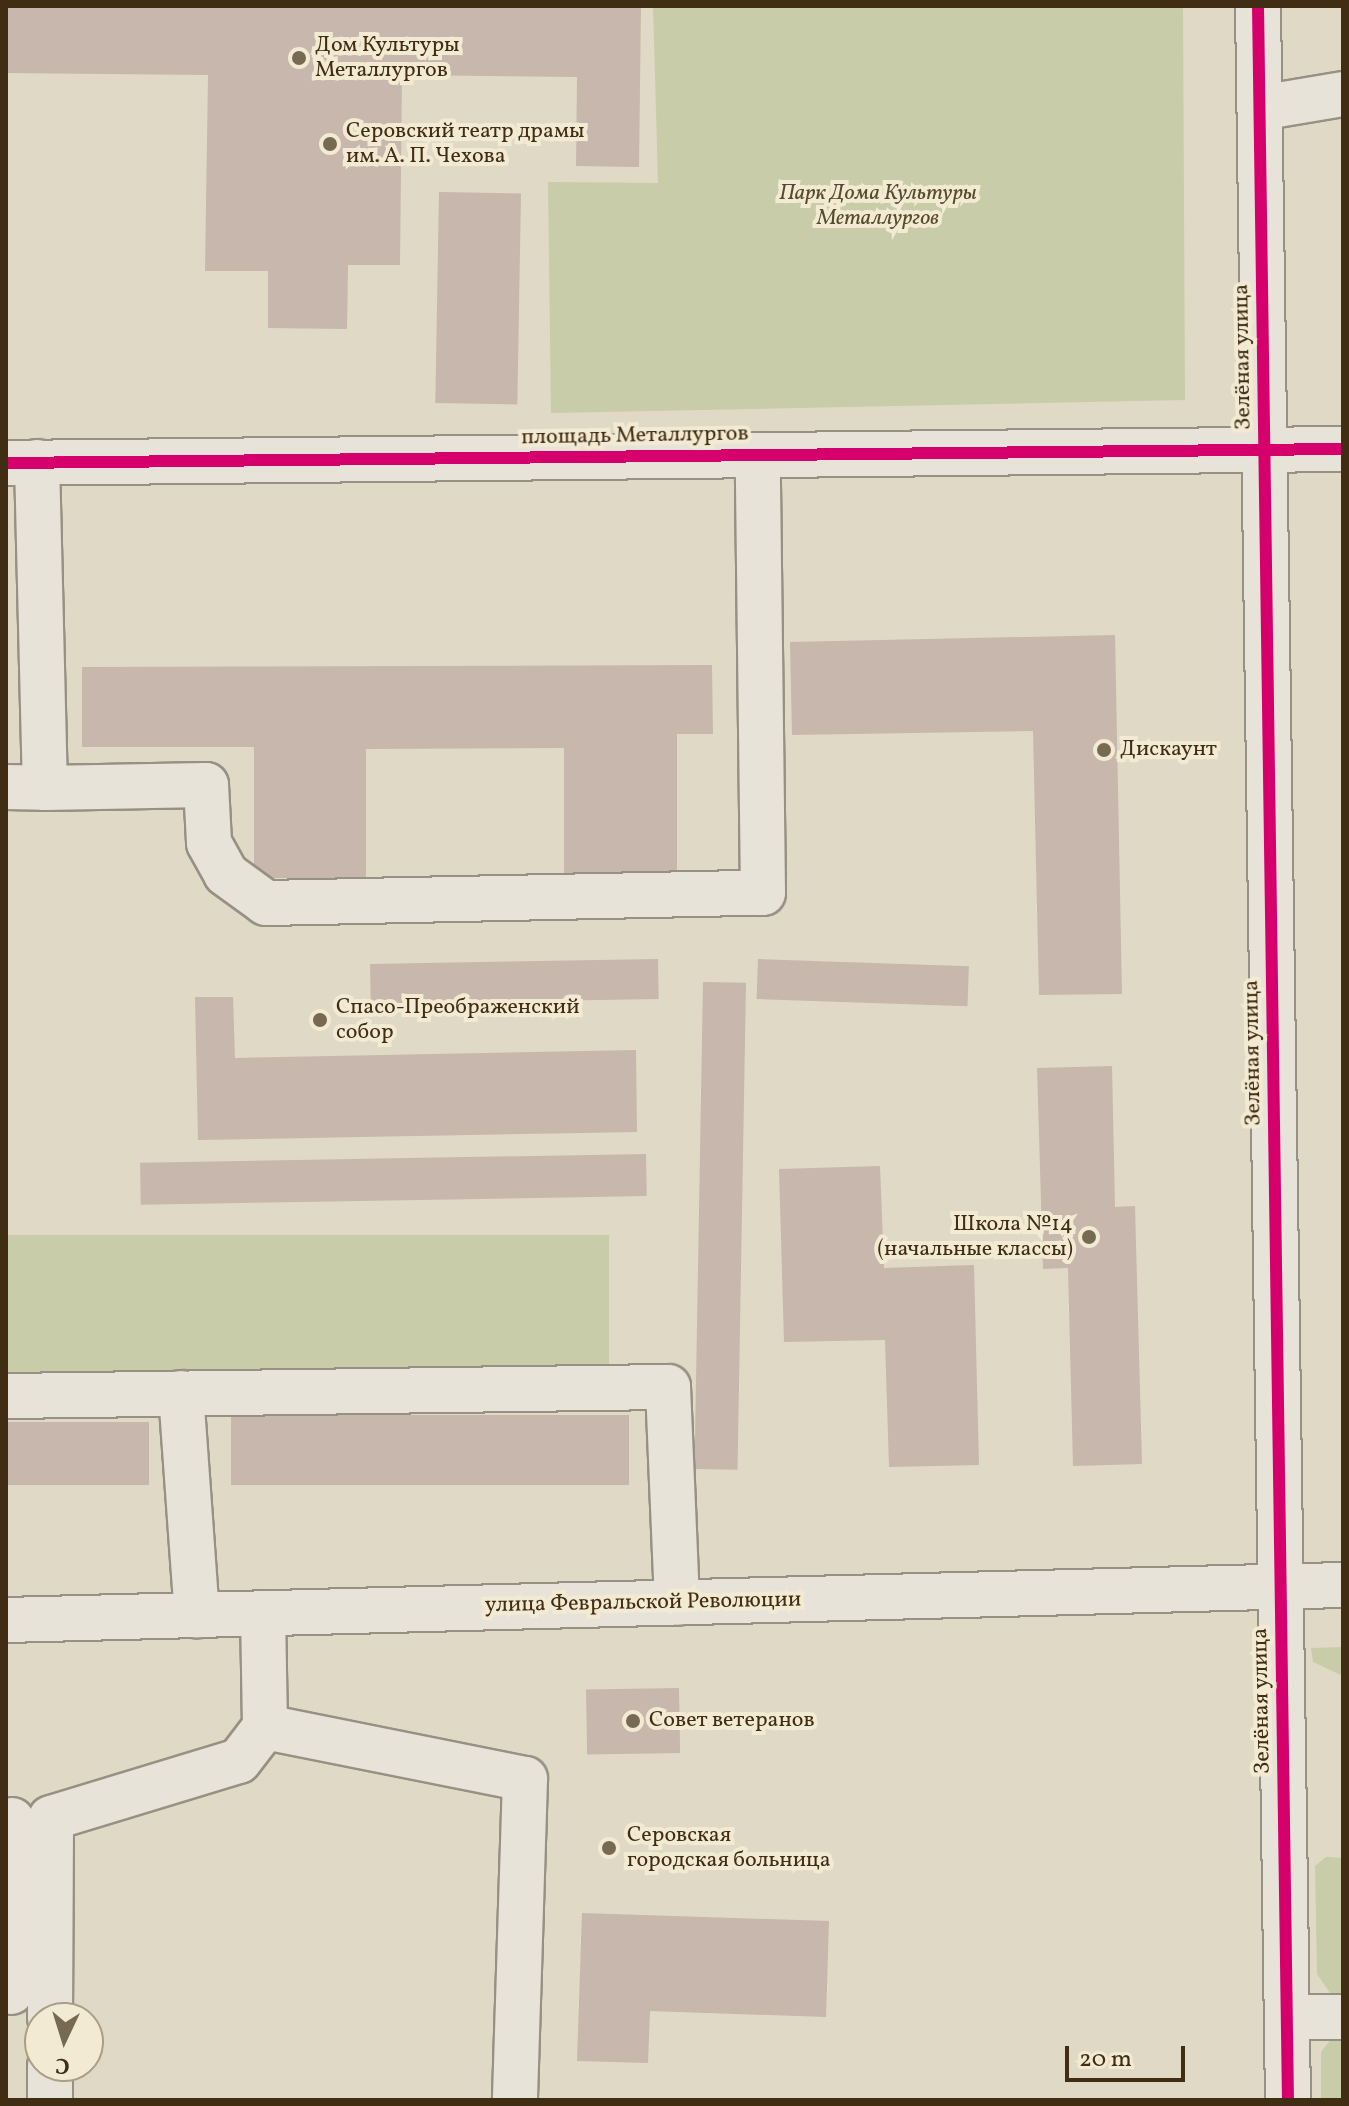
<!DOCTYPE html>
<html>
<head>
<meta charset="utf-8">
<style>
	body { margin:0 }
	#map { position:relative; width:1349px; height:2106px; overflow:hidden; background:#e0d9c5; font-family:Vollkorn,serif }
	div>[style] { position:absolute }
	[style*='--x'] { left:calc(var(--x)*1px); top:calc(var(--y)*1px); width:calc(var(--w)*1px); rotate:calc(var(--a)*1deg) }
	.green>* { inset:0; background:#c8cca9; transform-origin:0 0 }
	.building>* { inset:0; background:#c8b7ac; transform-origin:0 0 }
	.roads { filter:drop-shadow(2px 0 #979183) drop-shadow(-2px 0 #979183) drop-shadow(0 2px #979183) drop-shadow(0 -2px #979183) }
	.minor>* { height:44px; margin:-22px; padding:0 22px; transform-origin:22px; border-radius:22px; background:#e7e3d9 }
	.cycleway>* { height:12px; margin:-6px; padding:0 6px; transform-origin:6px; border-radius:6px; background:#d6006c }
	.dots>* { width:22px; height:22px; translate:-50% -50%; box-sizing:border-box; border:4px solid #f2ead2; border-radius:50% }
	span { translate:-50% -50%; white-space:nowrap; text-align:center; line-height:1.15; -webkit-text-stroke:8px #f2ead2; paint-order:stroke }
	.poi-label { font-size:22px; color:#402d14 }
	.left { translate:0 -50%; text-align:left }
	.right { translate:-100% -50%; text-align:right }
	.park-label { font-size:22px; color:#574b2d; font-style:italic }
	.street-label { font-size:22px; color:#402d14 }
	.frame { position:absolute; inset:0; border:8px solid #402d14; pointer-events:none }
	.north { position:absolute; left:24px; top:2002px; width:80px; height:80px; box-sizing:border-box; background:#f2ead2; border:2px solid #ab9e86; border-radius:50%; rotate:184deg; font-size:22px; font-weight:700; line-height:32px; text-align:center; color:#402d14 }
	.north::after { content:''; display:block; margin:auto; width:28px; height:36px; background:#786952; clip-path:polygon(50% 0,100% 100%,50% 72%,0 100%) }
	.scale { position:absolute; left:1065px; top:2046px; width:120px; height:36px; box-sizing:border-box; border:4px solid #402d14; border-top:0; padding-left:10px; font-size:24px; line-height:28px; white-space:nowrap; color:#402d14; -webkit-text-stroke:6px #f2ead2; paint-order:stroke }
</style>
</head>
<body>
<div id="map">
	<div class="green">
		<div style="clip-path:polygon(653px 6px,1183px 6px,1185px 400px,551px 413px,548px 182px,658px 183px)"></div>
		<div style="left:609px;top:1235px;width:146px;height:603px;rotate:90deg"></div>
		<div style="clip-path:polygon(1343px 1647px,1343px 1676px,1313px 1662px,1311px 1648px)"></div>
		<div style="clip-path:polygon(1326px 1857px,1343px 1858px,1343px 2012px,1317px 1974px,1315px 1866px)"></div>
		<div style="clip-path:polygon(1343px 2024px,1343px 2100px,1321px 2100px,1321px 2052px)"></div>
	</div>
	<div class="building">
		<div style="clip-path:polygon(6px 6px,641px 6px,639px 167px,576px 166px,577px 77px,402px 75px,400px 265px,348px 265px,347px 329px,268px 328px,268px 271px,205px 271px,208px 75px,6px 73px)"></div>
		<div style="left:439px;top:192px;width:82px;height:211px;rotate:1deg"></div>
		<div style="clip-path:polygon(1115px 635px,1122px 994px,1039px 995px,1033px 731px,792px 735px,790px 642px)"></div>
		<div style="clip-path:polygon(712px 665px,713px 734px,677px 734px,677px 874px,564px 875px,564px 748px,366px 749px,366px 878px,254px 878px,254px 747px,82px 747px,82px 667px)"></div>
		<div style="left:658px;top:959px;width:40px;height:288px;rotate:89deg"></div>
		<div style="left:758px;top:959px;width:211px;height:40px;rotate:2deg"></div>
		<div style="left:703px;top:982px;width:43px;height:487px;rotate:1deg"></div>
		<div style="clip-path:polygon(195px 997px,233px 997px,235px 1058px,636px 1050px,637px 1132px,198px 1140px)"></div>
		<div style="clip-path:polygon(1112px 1066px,1115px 1207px,1135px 1206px,1142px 1464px,1073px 1466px,1068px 1268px,1043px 1269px,1037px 1068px)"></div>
		<div style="left:646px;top:1154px;width:42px;height:506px;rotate:89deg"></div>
		<div style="clip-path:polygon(880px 1166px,884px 1268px,974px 1265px,979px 1465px,889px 1467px,885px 1340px,784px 1342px,779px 1169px)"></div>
		<div style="left:629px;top:1415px;width:70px;height:398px;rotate:90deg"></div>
		<div style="left:149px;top:1422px;width:63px;height:143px;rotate:90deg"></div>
		<div style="left:679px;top:1688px;width:65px;height:93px;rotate:89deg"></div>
		<div style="clip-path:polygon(582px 1913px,829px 1921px,826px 2017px,650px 2011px,648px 2063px,577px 2061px)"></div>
	</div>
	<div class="roads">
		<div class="minor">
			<div style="--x:1258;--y:6;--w:2094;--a:89.18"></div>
			<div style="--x:1260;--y:108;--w:84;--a:-9.6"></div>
			<div style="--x:37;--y:462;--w:326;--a:88.6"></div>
			<div style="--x:45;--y:788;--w:161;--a:-1.1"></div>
			<div style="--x:206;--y:785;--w:58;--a:87"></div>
			<div style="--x:209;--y:843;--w:35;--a:61"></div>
			<div style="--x:226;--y:874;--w:49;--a:35.9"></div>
			<div style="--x:266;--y:903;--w:497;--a:-1.2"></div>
			<div style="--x:763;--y:893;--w:438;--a:-90.7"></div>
			<div style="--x:6;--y:463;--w:1337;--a:-0.6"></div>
			<div style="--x:6;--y:787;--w:39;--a:1"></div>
			<div style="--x:181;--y:1393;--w:223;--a:85.9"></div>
			<div style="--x:6;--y:1396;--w:662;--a:-0.78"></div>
			<div style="--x:668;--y:1387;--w:216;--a:87.6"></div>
			<div style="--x:6;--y:1620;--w:1337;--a:-1.5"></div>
			<div style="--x:265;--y:1727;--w:265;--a:11.3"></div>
			<div style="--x:525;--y:1779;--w:321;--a:91.8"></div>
			<div style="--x:11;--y:1992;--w:172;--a:-89.7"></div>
			<div style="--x:1287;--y:2017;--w:56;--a:0"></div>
			<div style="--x:50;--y:2018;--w:200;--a:-89.7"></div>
			<div style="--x:51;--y:1818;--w:196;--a:-16.9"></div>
			<div style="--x:239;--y:1761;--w:43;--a:-52.6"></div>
			<div style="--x:265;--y:1727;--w:114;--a:-91"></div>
			<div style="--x:50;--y:2100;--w:34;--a:-90"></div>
		</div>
	</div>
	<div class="cycleway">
		<div style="--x:1258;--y:6;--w:2094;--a:89.18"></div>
		<div style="--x:6;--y:463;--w:1337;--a:-0.6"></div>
	</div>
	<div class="dots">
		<div style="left:299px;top:58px;background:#786952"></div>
		<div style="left:330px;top:144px;background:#786952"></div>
		<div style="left:1104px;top:750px;background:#786952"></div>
		<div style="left:320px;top:1020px;background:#786952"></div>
		<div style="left:1089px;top:1237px;background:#786952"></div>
		<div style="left:633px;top:1721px;background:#786952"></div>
		<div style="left:609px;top:1848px;background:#786952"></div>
	</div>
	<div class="poi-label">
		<span class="left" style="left:315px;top:58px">Дом Культуры<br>Металлургов</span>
		<span class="left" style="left:346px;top:144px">Серовский театр драмы<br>им. А. П. Чехова</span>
		<span class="left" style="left:1120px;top:750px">Дискаунт</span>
		<span class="left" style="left:336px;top:1020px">Спасо-Преображенский<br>собор</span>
		<span class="right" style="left:1073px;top:1237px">Школа №14<br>(начальные классы)</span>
		<span class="left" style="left:649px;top:1721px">Совет ветеранов</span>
		<span class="left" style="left:627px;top:1848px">Серовская<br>городская больница</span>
	</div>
	<div class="park-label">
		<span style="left:878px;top:206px">Парк Дома Культуры<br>Металлургов</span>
	</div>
	<div class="street-label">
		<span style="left:1243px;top:357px;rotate:-91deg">Зелёная улица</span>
		<span style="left:635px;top:436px;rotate:-1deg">площадь Металлургов</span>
		<span style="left:1253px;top:1053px;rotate:-91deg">Зелёная улица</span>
		<span style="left:643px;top:1603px;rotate:-1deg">улица Февральской Революции</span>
		<span style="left:1262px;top:1701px;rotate:-91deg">Зелёная улица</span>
	</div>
	<div class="frame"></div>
	<div class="north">С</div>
	<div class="scale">20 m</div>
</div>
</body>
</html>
